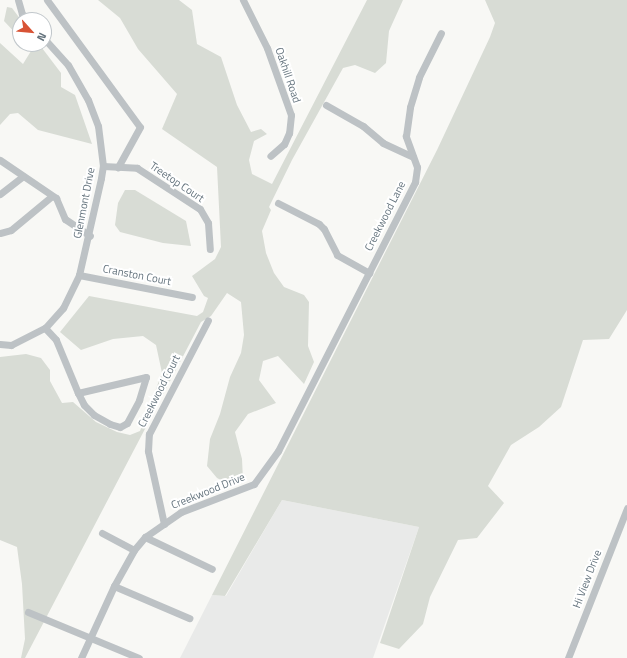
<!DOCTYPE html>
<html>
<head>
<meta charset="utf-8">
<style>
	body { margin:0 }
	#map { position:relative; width:627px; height:658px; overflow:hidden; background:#f8f8f5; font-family:"Titillium Web",sans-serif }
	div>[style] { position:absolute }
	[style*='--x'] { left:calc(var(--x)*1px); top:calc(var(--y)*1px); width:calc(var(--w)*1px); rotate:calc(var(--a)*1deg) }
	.built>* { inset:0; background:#e9eae9 }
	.green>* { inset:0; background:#d8dcd5 }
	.minor>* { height:7px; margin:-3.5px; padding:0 3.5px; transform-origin:3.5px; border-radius:3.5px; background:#bdc2c5 }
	span { translate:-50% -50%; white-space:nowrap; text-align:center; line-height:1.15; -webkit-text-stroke:4px #fff; paint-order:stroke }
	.street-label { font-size:11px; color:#65747e }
	.north { position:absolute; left:12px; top:12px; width:40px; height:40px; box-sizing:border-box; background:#fff; border:1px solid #c1c7cb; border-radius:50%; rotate:117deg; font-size:11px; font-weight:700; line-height:16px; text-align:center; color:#65747e }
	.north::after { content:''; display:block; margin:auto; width:14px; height:18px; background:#d85335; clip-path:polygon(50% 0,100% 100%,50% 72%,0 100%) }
</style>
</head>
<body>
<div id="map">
	<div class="built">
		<div style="clip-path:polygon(282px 500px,419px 527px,373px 658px,180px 658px,212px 595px,226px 596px)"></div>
	</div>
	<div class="green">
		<div style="clip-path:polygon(98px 0,179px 0,192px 10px,197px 44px,221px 57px,237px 105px,251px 132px,261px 129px,267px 134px,254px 141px,249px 160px,252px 174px,272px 184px,367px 0,403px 0,389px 31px,386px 63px,375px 73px,355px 65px,343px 68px,292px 160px,269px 207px,271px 210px,262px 231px,266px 253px,274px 273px,284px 287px,304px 295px,309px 302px,308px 346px,314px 362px,304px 384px,278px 356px,263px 361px,259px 380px,276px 403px,248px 414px,235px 432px,242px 459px,243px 480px,229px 484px,217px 478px,207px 466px,210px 439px,220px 414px,230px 377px,241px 353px,244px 335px,241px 302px,227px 293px,211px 316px,201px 322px,25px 658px,21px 658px,25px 639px,22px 584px,17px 547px,0 540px,0 357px,26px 354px,41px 358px,50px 370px,50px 381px,62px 403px,73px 402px,96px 422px,117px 432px,130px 435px,140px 431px,162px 373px,156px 345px,143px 336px,113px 339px,81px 350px,60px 332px,89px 296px,197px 316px,203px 312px,208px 298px,204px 296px,192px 276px,215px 259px,221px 247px,217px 167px,162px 129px,177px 94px,138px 49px,120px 18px)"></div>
		<div style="clip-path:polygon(485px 0,627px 0,627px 310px,609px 339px,583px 340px,561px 407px,539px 427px,511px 445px,488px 486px,504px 503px,477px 538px,458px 540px,430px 597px,423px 624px,399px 649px,380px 643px,419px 527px,282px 500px,225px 596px,212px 595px,437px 150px,490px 37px,495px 23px)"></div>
		<div style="clip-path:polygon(7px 7px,12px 8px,21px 20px,20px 38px,4px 21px)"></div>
		<div style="clip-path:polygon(0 43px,23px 64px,31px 51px,25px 44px,39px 44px,61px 73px,61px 87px,75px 95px,92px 144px,38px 130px,18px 113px,10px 114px,0 125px)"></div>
		<div style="clip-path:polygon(125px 190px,135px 190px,186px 221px,191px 246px,163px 243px,120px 232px,115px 225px,118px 203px)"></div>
	</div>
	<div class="minor">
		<div style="--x:18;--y:0;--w:15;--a:74"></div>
		<div style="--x:22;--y:14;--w:8;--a:45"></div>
		<div style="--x:47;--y:0;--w:157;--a:53.8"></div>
		<div style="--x:140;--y:127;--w:46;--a:118.8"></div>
		<div style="--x:243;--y:0;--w:54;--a:63.4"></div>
		<div style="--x:267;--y:48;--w:71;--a:70.3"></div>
		<div style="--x:291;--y:115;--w:18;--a:96"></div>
		<div style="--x:289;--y:133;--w:12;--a:114"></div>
		<div style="--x:284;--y:144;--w:18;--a:139"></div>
		<div style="--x:326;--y:105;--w:43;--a:29.6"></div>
		<div style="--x:363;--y:126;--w:26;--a:40"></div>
		<div style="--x:383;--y:143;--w:33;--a:25"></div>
		<div style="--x:0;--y:160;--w:68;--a:34.2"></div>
		<div style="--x:56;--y:198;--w:23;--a:67"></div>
		<div style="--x:65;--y:219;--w:30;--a:34"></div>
		<div style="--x:103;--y:166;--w:34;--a:3"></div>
		<div style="--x:137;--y:168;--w:75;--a:33.1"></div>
		<div style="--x:200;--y:209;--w:16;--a:60"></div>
		<div style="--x:208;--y:223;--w:26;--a:86"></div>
		<div style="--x:0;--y:194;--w:29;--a:-38"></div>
		<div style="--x:278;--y:203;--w:46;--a:27.1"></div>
		<div style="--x:319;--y:224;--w:7;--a:45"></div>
		<div style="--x:324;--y:229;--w:29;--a:63"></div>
		<div style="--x:337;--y:255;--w:37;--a:29"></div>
		<div style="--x:0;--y:233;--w:11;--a:-15"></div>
		<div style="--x:11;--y:230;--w:53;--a:-39.7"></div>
		<div style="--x:79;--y:275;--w:115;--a:11"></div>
		<div style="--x:45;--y:328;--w:16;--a:47"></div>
		<div style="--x:56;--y:340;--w:57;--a:67.5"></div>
		<div style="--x:78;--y:393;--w:13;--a:63"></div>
		<div style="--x:84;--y:405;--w:14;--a:45"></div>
		<div style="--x:94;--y:415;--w:18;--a:29"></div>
		<div style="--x:110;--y:424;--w:10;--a:17"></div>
		<div style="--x:120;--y:427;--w:8;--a:-30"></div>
		<div style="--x:127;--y:423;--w:26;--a:-62"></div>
		<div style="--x:139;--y:400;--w:24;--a:-73"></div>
		<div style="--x:146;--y:377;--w:70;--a:166.8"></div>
		<div style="--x:0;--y:344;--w:11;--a:5"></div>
		<div style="--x:11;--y:345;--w:38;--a:-27"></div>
		<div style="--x:45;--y:328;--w:27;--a:-48"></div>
		<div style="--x:63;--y:308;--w:37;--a:-64"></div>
		<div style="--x:79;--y:275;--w:99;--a:-77.2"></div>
		<div style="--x:101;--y:178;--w:12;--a:-81"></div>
		<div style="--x:103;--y:166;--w:40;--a:-97.1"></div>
		<div style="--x:98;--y:126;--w:28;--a:-111"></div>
		<div style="--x:88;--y:100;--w:40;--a:-119.7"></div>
		<div style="--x:68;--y:65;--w:36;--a:-132"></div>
		<div style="--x:164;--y:524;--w:75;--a:-102.4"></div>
		<div style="--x:148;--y:451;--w:17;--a:-87"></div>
		<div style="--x:149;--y:434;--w:128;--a:-62.6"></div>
		<div style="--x:102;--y:533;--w:36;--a:28"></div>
		<div style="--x:145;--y:537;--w:74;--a:25.5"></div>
		<div style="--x:114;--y:586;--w:82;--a:23.1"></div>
		<div style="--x:28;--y:612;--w:120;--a:22.5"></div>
		<div style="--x:81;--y:658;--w:79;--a:-65.4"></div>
		<div style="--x:114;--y:586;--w:41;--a:-60.9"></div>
		<div style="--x:134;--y:550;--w:17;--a:-50"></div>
		<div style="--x:145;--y:537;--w:44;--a:-34.8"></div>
		<div style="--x:181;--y:512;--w:78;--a:-21"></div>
		<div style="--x:254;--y:484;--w:41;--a:-54"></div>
		<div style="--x:278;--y:451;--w:302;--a:-63"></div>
		<div style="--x:415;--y:182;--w:15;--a:-82"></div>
		<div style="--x:417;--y:167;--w:33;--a:-110"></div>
		<div style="--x:406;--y:136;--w:29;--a:-82"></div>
		<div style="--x:410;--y:107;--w:31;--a:-73"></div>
		<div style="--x:419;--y:77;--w:49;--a:-63.4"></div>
		<div style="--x:568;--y:658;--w:161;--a:-68.5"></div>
	</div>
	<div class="street-label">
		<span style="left:288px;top:75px;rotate:71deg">Oakhill Road</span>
		<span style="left:177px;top:182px;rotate:34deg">Treetop Court</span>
		<span style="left:84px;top:203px;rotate:-79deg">Glenmont Drive</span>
		<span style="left:385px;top:216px;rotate:-63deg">Creekwood Lane</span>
		<span style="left:137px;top:275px;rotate:11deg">Cranston Court</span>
		<span style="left:159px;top:391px;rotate:-63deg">Creekwood Court</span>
		<span style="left:208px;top:491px;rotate:-22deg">Creekwood Drive</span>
		<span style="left:587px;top:579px;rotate:-69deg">Hi View Drive</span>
	</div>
	<div class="north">N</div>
</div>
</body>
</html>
